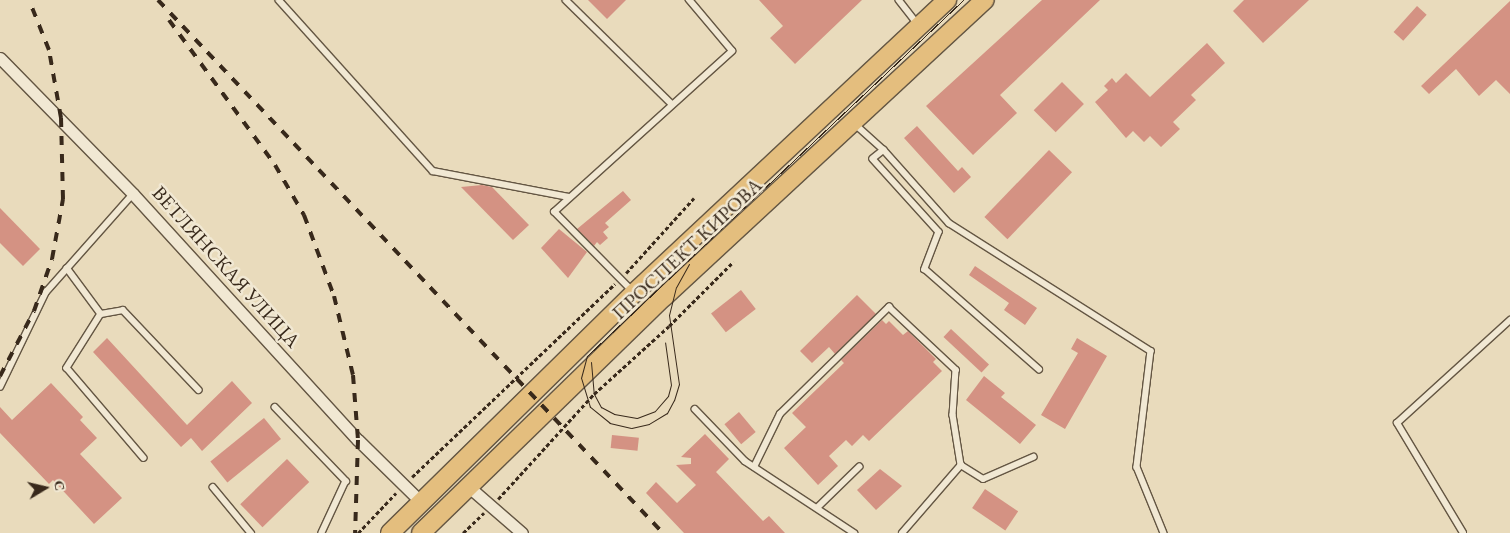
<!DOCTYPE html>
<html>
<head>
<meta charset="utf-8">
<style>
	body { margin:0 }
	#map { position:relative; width:1510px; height:533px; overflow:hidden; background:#e9dbbc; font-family:"EB Garamond",serif }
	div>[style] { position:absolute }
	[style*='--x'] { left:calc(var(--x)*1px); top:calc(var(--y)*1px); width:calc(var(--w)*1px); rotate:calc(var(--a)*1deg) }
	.building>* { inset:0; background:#d49283; transform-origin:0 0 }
	.path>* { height:2.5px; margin-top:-1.25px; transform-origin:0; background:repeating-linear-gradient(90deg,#38291b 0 4px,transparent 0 6.5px) }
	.roads { filter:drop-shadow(1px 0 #645643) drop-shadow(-1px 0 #645643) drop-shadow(0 1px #645643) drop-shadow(0 -1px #645643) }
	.lane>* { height:5.5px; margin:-2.75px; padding:0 2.75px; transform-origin:2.75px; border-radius:2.75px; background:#f1e8d3 }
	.street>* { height:11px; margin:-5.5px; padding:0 5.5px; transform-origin:5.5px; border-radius:5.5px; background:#f1e8d3 }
	.primary>* { height:18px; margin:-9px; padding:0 9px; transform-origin:9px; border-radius:9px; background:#e4be7e }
	.tram>* { height:1px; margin:-0.5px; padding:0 0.5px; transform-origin:0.5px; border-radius:0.5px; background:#38291b }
	.rail>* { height:4px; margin-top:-2px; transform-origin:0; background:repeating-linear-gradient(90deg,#38291b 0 9px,transparent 0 18px) }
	span { translate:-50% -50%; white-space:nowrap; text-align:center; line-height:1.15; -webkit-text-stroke:5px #f1e8d3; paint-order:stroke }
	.street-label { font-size:20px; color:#38291b }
	.north { position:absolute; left:20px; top:463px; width:50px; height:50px; -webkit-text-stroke:4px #f1e8d3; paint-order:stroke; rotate:81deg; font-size:14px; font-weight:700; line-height:20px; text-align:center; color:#38291b }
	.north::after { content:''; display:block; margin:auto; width:18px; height:22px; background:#38291b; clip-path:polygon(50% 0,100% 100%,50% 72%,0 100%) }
</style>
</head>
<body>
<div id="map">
	<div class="building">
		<div style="clip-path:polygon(588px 0,626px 0,607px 19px)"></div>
		<div style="clip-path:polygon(759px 0,862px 0,795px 64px,770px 38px,783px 26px)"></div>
		<div style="clip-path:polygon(1042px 0,1100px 0,1000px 95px,1017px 113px,973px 155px,926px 106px)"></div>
		<div style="clip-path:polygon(1244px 0,1309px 0,1263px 43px,1233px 11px)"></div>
		<div style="clip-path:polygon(1510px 1px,1510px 94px,1496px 80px,1479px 96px,1456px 69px,1429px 94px,1421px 86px)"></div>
		<div style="left:1417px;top:6px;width:13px;height:35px;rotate:42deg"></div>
		<div style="clip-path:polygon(1207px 43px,1225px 63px,1191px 95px,1196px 100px,1173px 122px,1180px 129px,1161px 147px,1150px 136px,1144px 142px,1133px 131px,1126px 138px,1095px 102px,1108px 90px,1104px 86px,1112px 78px,1116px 83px,1126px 73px,1150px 97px)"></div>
		<div style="left:1062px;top:82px;width:31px;height:40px;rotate:45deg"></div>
		<div style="clip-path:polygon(917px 126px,958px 171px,962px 167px,971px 177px,954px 193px,904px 138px)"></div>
		<div style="left:1049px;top:150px;width:32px;height:93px;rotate:44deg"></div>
		<div style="clip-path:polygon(482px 185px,492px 187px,529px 225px,513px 240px,461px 187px)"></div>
		<div style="clip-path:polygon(623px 191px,631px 200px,605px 223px,609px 227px,603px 232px,608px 238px,600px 245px,597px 242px,594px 246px,577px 229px)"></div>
		<div style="clip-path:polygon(0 208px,40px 249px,23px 266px,0 243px)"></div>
		<div style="clip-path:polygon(559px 229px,587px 252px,568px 278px,541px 248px)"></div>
		<div style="clip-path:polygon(975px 266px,1037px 308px,1025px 325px,1004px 310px,1009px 303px,969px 275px)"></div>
		<div style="left:741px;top:290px;width:24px;height:38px;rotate:52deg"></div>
		<div style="clip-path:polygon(857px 295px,876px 314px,835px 354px,829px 347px,812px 363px,800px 351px)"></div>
		<div style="clip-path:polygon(882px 320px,886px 324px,889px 321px,903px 335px,908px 331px,936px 359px,933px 362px,942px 371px,869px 441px,863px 435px,852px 446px,846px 440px,829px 456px,838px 466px,818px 485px,784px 448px,806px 427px,792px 413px,844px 363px,841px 360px)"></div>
		<div style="left:951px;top:329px;width:52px;height:11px;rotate:43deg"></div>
		<div style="clip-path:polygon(107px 338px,187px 425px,232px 381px,252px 403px,202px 451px,191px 438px,181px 447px,93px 352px)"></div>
		<div style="clip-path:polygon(1077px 338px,1107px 356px,1065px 429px,1041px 415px,1078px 353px,1071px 349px)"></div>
		<div style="clip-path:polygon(984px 376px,1005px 393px,1001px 397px,1036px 425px,1020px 444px,966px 400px)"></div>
		<div style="clip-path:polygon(51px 383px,83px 417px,80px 420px,97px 438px,80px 454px,122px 498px,94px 524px,53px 480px,49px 484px,0 433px,0 407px,12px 420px)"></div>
		<div style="left:739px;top:412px;width:26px;height:19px;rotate:50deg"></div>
		<div style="left:264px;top:418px;width:27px;height:69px;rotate:51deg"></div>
		<div style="clip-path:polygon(705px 434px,729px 459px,716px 472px,763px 521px,769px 516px,785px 533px,684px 533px,646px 493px,656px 482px,677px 503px,696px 485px,676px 465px,691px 464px,691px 458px,681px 457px)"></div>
		<div style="left:612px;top:435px;width:27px;height:13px;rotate:6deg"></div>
		<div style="left:287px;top:459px;width:32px;height:65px;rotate:46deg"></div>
		<div style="clip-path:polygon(880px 469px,902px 486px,876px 510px,857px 490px)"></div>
		<div style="left:985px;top:489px;width:40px;height:23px;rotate:34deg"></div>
	</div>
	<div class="path">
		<div style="--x:626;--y:273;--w:101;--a:-47.8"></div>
		<div style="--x:412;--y:477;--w:280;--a:-43.6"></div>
		<div style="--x:498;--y:499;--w:142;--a:-47.6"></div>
		<div style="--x:594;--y:394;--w:101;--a:-42.2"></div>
		<div style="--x:669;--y:326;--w:91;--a:-45"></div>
		<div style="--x:358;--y:533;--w:55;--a:-46.5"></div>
		<div style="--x:463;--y:533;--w:29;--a:-44"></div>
	</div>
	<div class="roads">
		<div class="lane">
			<div style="--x:279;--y:0;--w:230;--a:48"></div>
			<div style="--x:433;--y:171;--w:138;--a:10.8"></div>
			<div style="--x:566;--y:0;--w:148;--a:44.5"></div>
			<div style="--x:899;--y:0;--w:31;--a:52"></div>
			<div style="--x:855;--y:124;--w:39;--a:42"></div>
			<div style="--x:884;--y:150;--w:98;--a:48.3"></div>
			<div style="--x:949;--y:223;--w:239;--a:32.4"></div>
			<div style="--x:1151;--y:351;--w:117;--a:96.9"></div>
			<div style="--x:1137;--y:467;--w:71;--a:67.8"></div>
			<div style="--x:884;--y:150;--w:14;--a:141"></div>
			<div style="--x:873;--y:159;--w:98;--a:47.9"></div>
			<div style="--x:939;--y:232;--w:40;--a:111"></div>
			<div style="--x:925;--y:269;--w:152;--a:41.3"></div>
			<div style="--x:67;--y:268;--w:57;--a:53.5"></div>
			<div style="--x:101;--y:314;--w:22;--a:-10"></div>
			<div style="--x:123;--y:310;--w:110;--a:46.5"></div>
			<div style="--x:633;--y:292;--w:112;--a:-134.6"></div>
			<div style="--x:554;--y:212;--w:240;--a:-42.1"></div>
			<div style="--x:732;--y:51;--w:67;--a:-130.1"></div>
			<div style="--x:101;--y:314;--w:64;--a:122.2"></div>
			<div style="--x:67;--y:368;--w:118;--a:49.5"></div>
			<div style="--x:0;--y:387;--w:106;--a:-64.2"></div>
			<div style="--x:46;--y:292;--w:131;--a:-48.4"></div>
			<div style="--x:275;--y:407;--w:103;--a:46.2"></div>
			<div style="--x:346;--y:481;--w:57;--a:114.8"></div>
			<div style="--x:695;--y:409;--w:72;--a:46.1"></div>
			<div style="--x:745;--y:461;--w:131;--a:33.4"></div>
			<div style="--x:754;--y:467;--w:59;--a:-63.9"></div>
			<div style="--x:780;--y:414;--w:153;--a:-44.5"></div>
			<div style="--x:889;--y:307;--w:92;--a:43.2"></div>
			<div style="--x:956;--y:370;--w:45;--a:93.8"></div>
			<div style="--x:953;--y:415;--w:51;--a:80.9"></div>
			<div style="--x:961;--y:465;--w:26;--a:32"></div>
			<div style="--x:983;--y:479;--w:55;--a:-23.7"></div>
			<div style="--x:213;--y:487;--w:60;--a:50.4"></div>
			<div style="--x:817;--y:508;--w:59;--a:-44.3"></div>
			<div style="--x:902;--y:533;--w:90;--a:-49.1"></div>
			<div style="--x:1463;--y:533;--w:128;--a:-121"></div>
			<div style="--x:1397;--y:423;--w:153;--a:-42.3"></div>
		</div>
		<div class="street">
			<div style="--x:0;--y:58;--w:190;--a:45.6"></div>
			<div style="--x:133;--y:194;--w:333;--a:47.6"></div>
			<div style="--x:358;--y:440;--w:90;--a:44.5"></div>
			<div style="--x:469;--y:487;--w:70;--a:41"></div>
		</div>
		<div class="primary">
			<div style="--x:390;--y:533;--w:342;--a:-44.5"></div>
			<div style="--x:634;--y:293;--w:429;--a:-43.1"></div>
			<div style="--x:421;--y:533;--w:339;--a:-44.2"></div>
			<div style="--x:664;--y:297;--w:437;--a:-42.8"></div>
		</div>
	</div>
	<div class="tram">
		<div style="--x:689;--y:264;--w:26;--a:119"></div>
		<div style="--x:676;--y:287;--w:29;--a:104"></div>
		<div style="--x:669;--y:315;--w:70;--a:81.8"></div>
		<div style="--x:679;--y:384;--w:17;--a:107"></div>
		<div style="--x:674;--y:400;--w:15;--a:118"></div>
		<div style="--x:667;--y:413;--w:21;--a:149"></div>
		<div style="--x:649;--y:424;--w:18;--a:167"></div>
		<div style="--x:631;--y:428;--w:22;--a:-167"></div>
		<div style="--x:610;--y:423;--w:26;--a:-141"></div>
		<div style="--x:590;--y:407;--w:30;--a:-107"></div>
		<div style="--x:581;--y:378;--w:23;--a:-75"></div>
		<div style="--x:587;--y:356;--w:518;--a:-43.43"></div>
		<div style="--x:591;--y:362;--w:32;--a:85"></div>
		<div style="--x:594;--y:394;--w:15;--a:62"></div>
		<div style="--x:601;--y:407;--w:15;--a:28"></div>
		<div style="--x:614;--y:414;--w:23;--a:10"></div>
		<div style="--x:637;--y:418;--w:19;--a:-21"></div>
		<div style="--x:655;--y:411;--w:20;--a:-49"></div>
		<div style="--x:668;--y:396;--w:11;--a:-75"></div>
		<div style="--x:671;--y:385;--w:43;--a:-97.9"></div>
	</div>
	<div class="rail">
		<div style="--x:158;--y:0;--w:734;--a:46.55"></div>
		<div style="--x:169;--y:20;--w:180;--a:53.8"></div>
		<div style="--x:275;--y:165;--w:58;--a:59.9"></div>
		<div style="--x:304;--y:215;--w:86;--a:69.7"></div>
		<div style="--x:334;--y:296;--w:81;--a:76.5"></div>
		<div style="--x:353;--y:375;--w:65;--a:85.6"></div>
		<div style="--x:358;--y:440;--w:93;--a:91.8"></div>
		<div style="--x:0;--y:376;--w:73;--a:-62.4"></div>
		<div style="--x:34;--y:311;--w:55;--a:-70.9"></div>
		<div style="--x:52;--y:259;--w:61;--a:-79.6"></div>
		<div style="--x:63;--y:199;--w:81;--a:-91.4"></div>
		<div style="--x:61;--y:118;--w:69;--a:-100"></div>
		<div style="--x:49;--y:50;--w:54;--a:-111.8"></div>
	</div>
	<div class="street-label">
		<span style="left:687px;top:249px;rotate:-43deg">ПРОСПЕКТ КИРОВА</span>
		<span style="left:226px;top:267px;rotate:48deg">ВЕТЛЯНСКАЯ УЛИЦА</span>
	</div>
	<div class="north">С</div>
</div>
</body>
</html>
